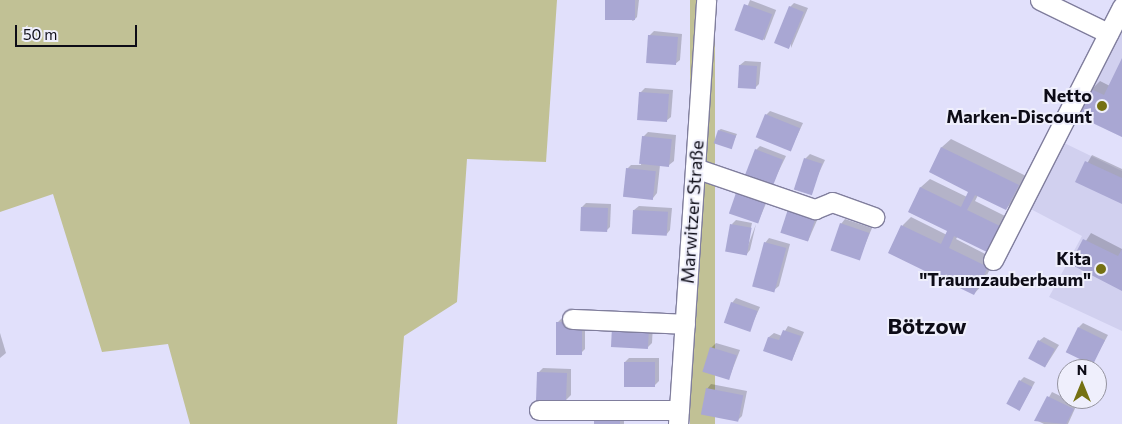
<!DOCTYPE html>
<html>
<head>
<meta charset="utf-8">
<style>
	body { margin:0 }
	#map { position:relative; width:1122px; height:424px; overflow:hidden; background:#e1e0fb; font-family:Commissioner,sans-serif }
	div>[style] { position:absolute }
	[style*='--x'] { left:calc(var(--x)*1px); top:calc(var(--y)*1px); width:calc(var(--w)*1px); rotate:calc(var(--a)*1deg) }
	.built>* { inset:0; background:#d1d0ef }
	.green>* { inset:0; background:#c1c195; transform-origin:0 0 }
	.shadow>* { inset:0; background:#0003; transform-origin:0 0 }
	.building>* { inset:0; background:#a9a7d3; transform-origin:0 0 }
	.roads { filter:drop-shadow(1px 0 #807e9d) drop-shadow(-1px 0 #807e9d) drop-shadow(0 1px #807e9d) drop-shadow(0 -1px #807e9d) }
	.minor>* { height:19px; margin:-9.5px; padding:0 9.5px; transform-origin:9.5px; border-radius:9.5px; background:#fff }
	.dots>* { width:14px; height:14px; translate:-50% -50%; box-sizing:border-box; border:2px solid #efeffc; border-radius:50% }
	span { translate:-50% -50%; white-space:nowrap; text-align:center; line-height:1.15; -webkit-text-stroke:4px #efeffc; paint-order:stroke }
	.poi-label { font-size:18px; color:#0d0c17; font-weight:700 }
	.right { translate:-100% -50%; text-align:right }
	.street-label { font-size:18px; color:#0d0c17 }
	.district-label { font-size:22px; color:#0d0c17; font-weight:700 }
	.north { position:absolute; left:1057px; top:359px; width:50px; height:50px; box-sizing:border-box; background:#efeffc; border:1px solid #9594a0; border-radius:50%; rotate:0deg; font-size:14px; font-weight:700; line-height:20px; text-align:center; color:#0d0c17 }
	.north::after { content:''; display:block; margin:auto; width:18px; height:22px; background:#757113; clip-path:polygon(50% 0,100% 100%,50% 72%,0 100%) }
	.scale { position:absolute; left:15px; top:25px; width:122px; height:22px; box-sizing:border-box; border:2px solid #0d0c17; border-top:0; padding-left:6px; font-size:15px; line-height:18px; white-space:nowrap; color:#0d0c17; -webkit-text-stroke:4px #efeffc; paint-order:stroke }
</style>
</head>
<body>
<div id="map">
	<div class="built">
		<div style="clip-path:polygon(1122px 15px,1122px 137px,1071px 113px)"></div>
		<div style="clip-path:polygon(1058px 140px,1122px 171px,1122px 331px,1049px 297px,1082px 236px,1025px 206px)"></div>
	</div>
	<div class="green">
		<div style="clip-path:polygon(0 0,557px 0,546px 162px,467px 159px,457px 302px,404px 336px,397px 424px,190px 424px,168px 344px,102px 352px,53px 194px,0 212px)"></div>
		<div style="left:690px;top:0;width:25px;height:425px"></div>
	</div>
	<div class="shadow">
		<div style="clip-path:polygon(606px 0,639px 0,637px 17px,633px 21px)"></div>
		<div style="left:750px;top:0;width:28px;height:32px;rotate:21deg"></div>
		<div style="clip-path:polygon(794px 3px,808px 8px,791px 48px,790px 7px)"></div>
		<div style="clip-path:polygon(654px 31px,682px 34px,680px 60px,675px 64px,649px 36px)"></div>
		<div style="clip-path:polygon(745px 61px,761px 62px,759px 84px,755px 88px,740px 65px)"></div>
		<div style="clip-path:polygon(1122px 61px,1122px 136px,1092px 89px,1100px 81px,1110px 86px)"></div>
		<div style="clip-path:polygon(645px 88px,673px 90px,671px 117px,666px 121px,640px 93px)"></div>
		<div style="clip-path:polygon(770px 111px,803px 123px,791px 149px,766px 115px)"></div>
		<div style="clip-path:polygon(721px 129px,737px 134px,731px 147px,719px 130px)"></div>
		<div style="clip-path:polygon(648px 132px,676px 135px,674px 161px,669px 165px,660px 165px,657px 193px,653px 198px,627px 169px,631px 165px,641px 165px,643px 137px)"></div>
		<div style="clip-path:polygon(951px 139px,1026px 176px,1014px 200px,1006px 209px,978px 195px,975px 201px,1011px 219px,999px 244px,958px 236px,956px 239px,995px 259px,982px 285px,974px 294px,889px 252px,903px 225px,911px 217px,947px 235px,949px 231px,909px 212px,921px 187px,930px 179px,967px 197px,970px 191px,930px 172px,942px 147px)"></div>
		<div style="clip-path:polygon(760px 146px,786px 156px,772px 185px,756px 150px)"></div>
		<div style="clip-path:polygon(810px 154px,825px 160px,809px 194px,805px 159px)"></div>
		<div style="clip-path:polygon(1092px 155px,1122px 169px,1122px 202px,1077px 181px)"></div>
		<div style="clip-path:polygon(771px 192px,758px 222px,731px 213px)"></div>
		<div style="clip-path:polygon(586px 203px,611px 204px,610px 227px,606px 231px,582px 207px)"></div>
		<div style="clip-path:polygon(639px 206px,672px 208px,670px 230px,666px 235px,634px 210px)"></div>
		<div style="clip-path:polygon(821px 211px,808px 241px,781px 232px)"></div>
		<div style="clip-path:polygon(845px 219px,872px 228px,859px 259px,841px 224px)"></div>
		<div style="clip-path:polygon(736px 220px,752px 223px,746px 251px,756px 224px,750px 250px,746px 255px,732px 224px)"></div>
		<div style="clip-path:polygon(1091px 233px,1122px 249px,1122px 290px,1071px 264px)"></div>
		<div style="clip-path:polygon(769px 238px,790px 244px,779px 286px,774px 290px,765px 243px)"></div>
		<div style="clip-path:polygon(736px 298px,760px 307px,749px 331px,732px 303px)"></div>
		<div style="clip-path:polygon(562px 318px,585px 318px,585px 349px,581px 353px,558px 322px)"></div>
		<div style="clip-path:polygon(1083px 323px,1108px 335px,1092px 364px,1079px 327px)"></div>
		<div style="clip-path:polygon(653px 325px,652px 343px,648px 347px,612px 345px)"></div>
		<div style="clip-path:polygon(788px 326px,804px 332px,792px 360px,765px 350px,769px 337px,774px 333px,782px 336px)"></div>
		<div style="clip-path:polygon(0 333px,6px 353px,0 358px)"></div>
		<div style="clip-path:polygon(1044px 337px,1059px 345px,1045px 367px,1039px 341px)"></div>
		<div style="clip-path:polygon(716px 343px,740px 350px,729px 378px,711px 348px)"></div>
		<div style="clip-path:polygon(629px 358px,659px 358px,659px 381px,654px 386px,625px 362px)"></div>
		<div style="clip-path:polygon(543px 368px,571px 369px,571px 395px,566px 400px,538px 373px)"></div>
		<div style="clip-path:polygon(1024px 377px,1035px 382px,1020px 409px,1020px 381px)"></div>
		<div style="clip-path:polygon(711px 384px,747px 391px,742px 416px,738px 420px,707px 389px)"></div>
		<div style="clip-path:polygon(1052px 392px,1077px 404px,1068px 424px,1044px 424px,1036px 420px)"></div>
		<div style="clip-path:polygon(624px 412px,624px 424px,595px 424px)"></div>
	</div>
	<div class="building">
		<div style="left:605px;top:0;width:30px;height:20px"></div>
		<div style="left:744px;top:4px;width:30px;height:28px;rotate:20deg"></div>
		<div style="left:789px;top:6px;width:16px;height:40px;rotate:22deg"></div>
		<div style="left:648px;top:35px;width:30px;height:28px;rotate:4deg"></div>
		<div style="clip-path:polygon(1122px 58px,1122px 137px,1078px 116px,1091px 89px,1104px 95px)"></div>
		<div style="left:739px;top:65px;width:18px;height:23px;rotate:3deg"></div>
		<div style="left:639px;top:92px;width:30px;height:28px;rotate:4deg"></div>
		<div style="left:765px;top:114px;width:38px;height:25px;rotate:22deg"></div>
		<div style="left:718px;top:130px;width:19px;height:14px;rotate:18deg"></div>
		<div style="left:642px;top:136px;width:30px;height:28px;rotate:6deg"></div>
		<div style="clip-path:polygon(941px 147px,1019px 185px,1006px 210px,975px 195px,967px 210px,1004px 228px,991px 254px,954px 236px,949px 248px,988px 267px,974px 295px,888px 253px,901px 225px,941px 244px,947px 231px,908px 212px,920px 187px,961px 207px,968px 192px,929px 172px)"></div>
		<div style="left:755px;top:149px;width:30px;height:29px;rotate:21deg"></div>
		<div style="left:804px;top:158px;width:19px;height:33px;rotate:18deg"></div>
		<div style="clip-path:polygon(1085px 161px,1122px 178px,1122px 204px,1075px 182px)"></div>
		<div style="left:626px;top:168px;width:30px;height:29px;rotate:6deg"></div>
		<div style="left:738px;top:187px;width:31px;height:28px;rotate:19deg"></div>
		<div style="left:789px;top:206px;width:29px;height:28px;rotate:18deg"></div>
		<div style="left:581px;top:207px;width:27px;height:24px;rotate:2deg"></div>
		<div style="left:633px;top:210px;width:35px;height:24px;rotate:3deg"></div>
		<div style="left:840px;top:223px;width:31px;height:29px;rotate:19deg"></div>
		<div style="left:730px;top:224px;width:22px;height:28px;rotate:10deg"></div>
		<div style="clip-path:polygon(1083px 239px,1118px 256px,1122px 249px,1122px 291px,1070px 264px)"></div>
		<div style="left:764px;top:242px;width:23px;height:46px;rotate:15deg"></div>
		<div style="left:731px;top:302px;width:28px;height:22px;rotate:19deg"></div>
		<div style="left:556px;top:322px;width:26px;height:33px"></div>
		<div style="left:612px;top:327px;width:37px;height:20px;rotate:3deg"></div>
		<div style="left:1078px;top:327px;width:30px;height:28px;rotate:26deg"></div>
		<div style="clip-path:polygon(783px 330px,801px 336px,792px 361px,763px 351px,768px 337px,779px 340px)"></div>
		<div style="left:1038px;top:340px;width:19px;height:21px;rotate:28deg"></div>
		<div style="left:710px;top:347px;width:28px;height:26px;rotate:17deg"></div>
		<div style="left:624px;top:362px;width:31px;height:25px"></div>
		<div style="left:537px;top:372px;width:30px;height:29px;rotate:2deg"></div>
		<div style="left:1019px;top:380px;width:15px;height:27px;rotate:28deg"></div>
		<div style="left:706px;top:388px;width:38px;height:27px;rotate:11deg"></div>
		<div style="clip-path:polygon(1047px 396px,1074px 409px,1066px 424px,1034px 421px)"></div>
		<div style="left:594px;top:416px;width:26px;height:8px"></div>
	</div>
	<div class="roads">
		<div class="minor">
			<div style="--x:1040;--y:0;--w:76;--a:25.9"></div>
			<div style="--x:695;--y:168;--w:127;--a:18.9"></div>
			<div style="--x:815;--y:209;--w:18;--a:-22"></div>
			<div style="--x:832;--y:202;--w:45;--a:19.7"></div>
			<div style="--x:993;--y:260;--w:284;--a:-63"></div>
			<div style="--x:572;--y:319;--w:113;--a:2.5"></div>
			<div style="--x:539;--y:410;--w:140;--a:0"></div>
			<div style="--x:678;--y:424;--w:425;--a:-86.2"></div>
		</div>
	</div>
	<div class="dots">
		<div style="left:1102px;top:106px;background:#757113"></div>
		<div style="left:1101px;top:269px;background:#757113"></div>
	</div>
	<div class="poi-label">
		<span class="right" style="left:1092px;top:106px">Netto<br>Marken-Discount</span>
		<span class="right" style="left:1091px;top:269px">Kita<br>"Traumzauberbaum"</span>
	</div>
	<div class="street-label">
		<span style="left:692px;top:212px;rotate:-86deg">Marwitzer Straße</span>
	</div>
	<div class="district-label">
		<span style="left:927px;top:326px">Bötzow</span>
	</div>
	<div class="north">N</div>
	<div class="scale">50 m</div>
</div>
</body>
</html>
